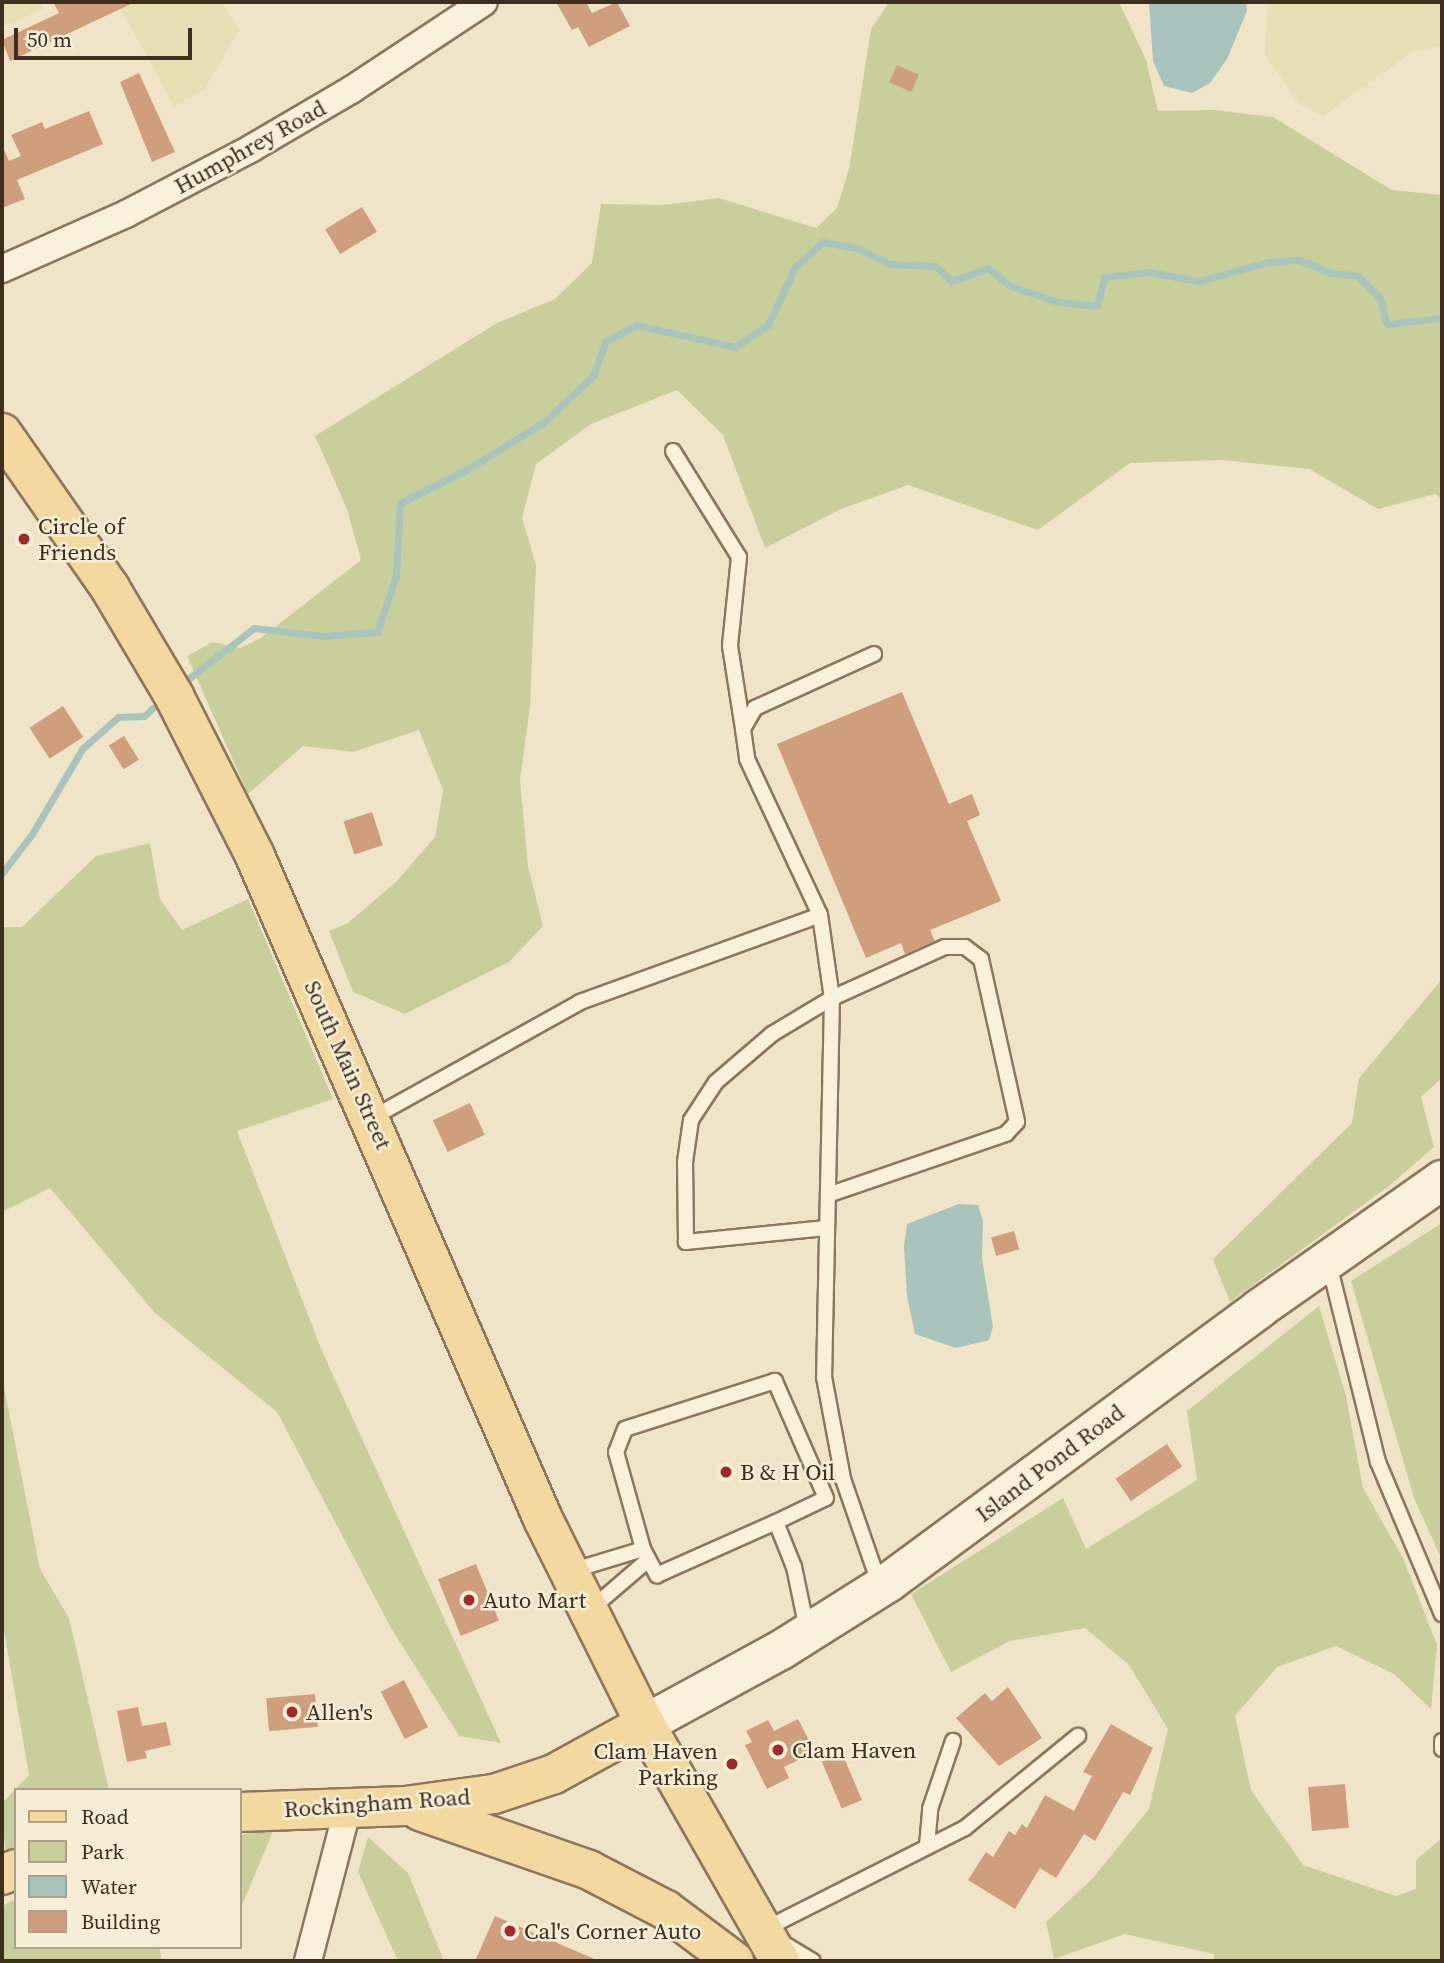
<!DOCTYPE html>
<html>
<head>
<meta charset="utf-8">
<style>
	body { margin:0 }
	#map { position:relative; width:1444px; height:1963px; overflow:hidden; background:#f0e4c8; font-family:"Source Serif 4",serif }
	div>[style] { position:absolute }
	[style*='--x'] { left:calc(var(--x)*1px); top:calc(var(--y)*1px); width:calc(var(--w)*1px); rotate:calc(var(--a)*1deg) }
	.farmland>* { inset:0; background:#e6deb5 }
	.green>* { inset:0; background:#c9cf9b }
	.water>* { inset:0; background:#a9c4bc }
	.stream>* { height:7px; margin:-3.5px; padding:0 3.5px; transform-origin:3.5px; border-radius:3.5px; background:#a9c4bc }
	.building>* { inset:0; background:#cf9f7d; transform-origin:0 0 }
	.roads { filter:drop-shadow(2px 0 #8d765c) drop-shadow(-2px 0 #8d765c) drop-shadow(0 2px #8d765c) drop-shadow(0 -2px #8d765c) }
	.lane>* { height:14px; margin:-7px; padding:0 7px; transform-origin:7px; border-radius:7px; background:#faf1dc }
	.street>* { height:26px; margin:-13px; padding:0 13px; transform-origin:13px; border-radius:13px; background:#faf1dc }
	.secondary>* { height:38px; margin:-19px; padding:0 19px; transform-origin:19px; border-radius:19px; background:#faf1dc }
	.primary>* { height:38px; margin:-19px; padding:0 19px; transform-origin:19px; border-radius:19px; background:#f3d9a0 }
	.dots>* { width:19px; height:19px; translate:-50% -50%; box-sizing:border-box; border:4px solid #f7eed8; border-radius:50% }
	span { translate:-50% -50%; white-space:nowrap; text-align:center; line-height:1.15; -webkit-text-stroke:5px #f7eed8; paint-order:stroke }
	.street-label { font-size:23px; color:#3d2e20 }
	.poi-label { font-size:23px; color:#3d2e20 }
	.left { translate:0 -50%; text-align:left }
	.right { translate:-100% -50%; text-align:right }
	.frame { position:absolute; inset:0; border:4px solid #3d2e20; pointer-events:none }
	.legend { position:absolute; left:14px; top:1788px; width:228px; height:161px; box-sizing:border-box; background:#f7eed8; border:2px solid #ada18e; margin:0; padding:9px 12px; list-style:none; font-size:21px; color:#3d2e20 }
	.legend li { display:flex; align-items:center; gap:14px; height:35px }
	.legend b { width:35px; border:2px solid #ada18e }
	.scale { position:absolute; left:14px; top:28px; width:178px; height:32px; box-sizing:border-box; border:4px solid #3d2e20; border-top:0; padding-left:9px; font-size:21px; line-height:24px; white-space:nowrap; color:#3d2e20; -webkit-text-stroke:5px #f7eed8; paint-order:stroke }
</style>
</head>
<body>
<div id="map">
	<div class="farmland">
		<div style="clip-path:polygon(2px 2px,41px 2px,44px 9px,2px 27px)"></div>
		<div style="clip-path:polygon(117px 2px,222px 2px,239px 30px,204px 90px,174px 106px)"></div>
		<div style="clip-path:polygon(1268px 2px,1442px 2px,1442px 46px,1414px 51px,1323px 116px,1299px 104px,1265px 55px)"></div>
	</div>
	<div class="green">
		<div style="clip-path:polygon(889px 2px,1119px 2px,1146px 60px,1158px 111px,1215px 110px,1273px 117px,1392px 190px,1442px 195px,1442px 499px,1435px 494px,1378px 509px,1309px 469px,1223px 460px,1130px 463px,1038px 530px,908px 485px,841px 509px,765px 548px,723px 435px,677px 390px,591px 424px,536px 464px,522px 518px,536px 565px,530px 706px,520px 780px,528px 866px,543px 926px,509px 962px,405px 1014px,353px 992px,329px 931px,348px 923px,396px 882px,435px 837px,443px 790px,419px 730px,353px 752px,303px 746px,248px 794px,187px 656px,213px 642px,240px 648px,261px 638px,361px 560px,347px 509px,315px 436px,497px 323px,555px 299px,592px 263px,601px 204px,663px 205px,719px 198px,816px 228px,837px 208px,849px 169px,871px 29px)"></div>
		<div style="clip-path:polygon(150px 843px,160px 899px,182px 930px,248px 899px,333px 1099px,237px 1131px,322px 1351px,501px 1743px,459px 1736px,391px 1628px,277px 1412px,155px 1313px,50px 1188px,2px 1212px,2px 927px,22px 927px,96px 856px)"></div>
		<div style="clip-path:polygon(1442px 979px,1442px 1078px,1421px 1097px,1434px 1147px,1389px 1186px,1230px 1302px,1213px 1259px,1352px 1123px,1359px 1078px)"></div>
		<div style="clip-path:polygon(1442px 1223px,1442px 1560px,1414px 1498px,1351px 1281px)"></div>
		<div style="clip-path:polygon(1319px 1306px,1346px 1396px,1363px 1488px,1403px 1558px,1437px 1645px,1431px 1709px,1394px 1674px,1336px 1646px,1277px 1667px,1235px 1716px,1251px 1790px,1303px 1865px,1396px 1896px,1416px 1889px,1416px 1860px,1442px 1838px,1442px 1961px,1214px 1961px,1214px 1954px,1125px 1934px,1054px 1959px,1046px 1922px,1092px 1879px,1149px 1809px,1168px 1729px,1129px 1665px,1085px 1628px,1010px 1641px,951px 1672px,911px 1594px,1063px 1498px,1086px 1549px,1197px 1480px,1187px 1411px)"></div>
		<div style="clip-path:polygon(2px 1377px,40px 1569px,69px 1618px,109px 1790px,16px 1790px,16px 1846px,5px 1851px,2px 1803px,29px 1775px,2px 1619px)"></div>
		<div style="clip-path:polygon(274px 1829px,240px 1910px,240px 1835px)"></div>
		<div style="clip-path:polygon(368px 1837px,408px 1873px,444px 1961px,398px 1961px,358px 1872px)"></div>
		<div style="clip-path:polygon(16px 1899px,16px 1947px,159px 1947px,162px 1961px,2px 1961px,2px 1906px)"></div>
	</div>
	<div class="water">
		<div style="clip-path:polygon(1149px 2px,1246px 2px,1247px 11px,1227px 59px,1210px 83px,1192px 93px,1164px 86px,1153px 61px)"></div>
		<div style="clip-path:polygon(959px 1204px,978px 1205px,983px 1221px,982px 1258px,993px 1327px,989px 1340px,956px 1348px,915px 1334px,907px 1296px,904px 1246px,907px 1224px)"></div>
	</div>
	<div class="stream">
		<div style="--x:188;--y:679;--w:83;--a:-37.7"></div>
		<div style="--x:254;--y:628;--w:68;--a:6.7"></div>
		<div style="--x:322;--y:636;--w:55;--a:-4.2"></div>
		<div style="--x:377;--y:632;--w:59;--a:-71.3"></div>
		<div style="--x:396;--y:576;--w:73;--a:-86.9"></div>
		<div style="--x:400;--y:503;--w:72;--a:-26.6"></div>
		<div style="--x:464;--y:471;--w:92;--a:-31.3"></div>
		<div style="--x:543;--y:423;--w:69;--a:-43.2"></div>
		<div style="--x:593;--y:376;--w:37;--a:-70"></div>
		<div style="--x:606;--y:341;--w:34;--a:-28"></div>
		<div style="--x:636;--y:325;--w:101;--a:12.5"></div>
		<div style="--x:735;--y:347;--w:40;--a:-34"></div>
		<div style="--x:768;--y:325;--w:64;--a:-65"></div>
		<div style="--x:795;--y:267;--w:38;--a:-42"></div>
		<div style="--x:823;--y:242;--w:35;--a:10"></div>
		<div style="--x:857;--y:248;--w:37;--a:26"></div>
		<div style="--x:890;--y:264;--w:45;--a:2.5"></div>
		<div style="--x:935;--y:266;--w:22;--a:43"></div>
		<div style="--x:951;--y:281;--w:39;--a:-19"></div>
		<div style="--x:988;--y:268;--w:28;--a:39"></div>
		<div style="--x:1010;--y:286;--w:51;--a:18.4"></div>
		<div style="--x:1058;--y:302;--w:39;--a:6"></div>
		<div style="--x:1097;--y:306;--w:30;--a:-76"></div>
		<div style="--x:1104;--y:277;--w:44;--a:-6.5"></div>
		<div style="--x:1148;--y:272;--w:52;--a:10"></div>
		<div style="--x:1199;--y:281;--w:72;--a:-15.4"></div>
		<div style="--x:1268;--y:262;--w:31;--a:-4"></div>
		<div style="--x:1299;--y:260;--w:35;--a:22"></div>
		<div style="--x:1331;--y:273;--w:27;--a:6"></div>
		<div style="--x:1358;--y:276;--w:29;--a:44"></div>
		<div style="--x:1379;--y:296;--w:29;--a:74"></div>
		<div style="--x:1387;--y:324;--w:55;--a:-6.2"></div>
		<div style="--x:2;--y:873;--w:49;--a:-52.4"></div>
		<div style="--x:32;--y:834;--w:99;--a:-59.5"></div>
		<div style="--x:82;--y:749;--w:48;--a:-41.6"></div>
		<div style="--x:118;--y:717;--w:26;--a:-2"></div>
		<div style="--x:144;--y:716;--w:12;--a:-42"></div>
	</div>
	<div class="building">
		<div style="clip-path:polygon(53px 2px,135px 2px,10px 61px,2px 40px,59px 13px)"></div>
		<div style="clip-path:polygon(556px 2px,586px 2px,592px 13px,617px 2px,630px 26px,589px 47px,578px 27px,572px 30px)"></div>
		<div style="left:897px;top:65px;width:24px;height:19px;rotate:24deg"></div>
		<div style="clip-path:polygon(139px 73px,175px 152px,152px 162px,120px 82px)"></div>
		<div style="clip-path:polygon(89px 111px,103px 144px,17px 180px,25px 199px,2px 208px,2px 145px,9px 161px,21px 156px,11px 135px,42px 122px,45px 129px)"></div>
		<div style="left:362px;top:207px;width:29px;height:43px;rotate:59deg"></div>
		<div style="clip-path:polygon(902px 692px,949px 804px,972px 794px,980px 815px,967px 821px,1001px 901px,930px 930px,935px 941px,905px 954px,901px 943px,866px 958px,777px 744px)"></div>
		<div style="left:63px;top:706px;width:37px;height:40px;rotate:57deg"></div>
		<div style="left:124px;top:736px;width:28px;height:18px;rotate:58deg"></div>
		<div style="left:372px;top:812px;width:35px;height:30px;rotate:72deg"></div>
		<div style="left:470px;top:1103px;width:35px;height:41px;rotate:65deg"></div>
		<div style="left:1014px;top:1231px;width:19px;height:24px;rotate:74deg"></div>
		<div style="left:1167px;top:1444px;width:27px;height:62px;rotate:56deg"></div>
		<div style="left:476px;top:1564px;width:61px;height:41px;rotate:68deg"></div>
		<div style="left:404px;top:1680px;width:53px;height:26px;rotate:63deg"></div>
		<div style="clip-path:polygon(1008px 1687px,1042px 1738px,999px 1766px,956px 1718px,985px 1693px,992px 1701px)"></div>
		<div style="left:315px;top:1694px;width:33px;height:49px;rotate:85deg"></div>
		<div style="clip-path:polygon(138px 1707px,142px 1726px,166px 1722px,171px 1745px,145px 1751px,147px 1758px,127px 1762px,117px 1711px)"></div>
		<div style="clip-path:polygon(798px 1719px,815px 1752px,784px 1767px,789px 1778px,767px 1789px,745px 1745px,752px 1742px,746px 1731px,768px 1720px,774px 1731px)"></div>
		<div style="clip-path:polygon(1111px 1724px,1153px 1748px,1130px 1795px,1123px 1792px,1095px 1841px,1084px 1834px,1056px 1878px,1040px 1868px,1015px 1909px,968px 1880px,986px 1852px,993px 1857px,1009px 1831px,1015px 1835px,1022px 1824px,1027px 1828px,1045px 1795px,1074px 1811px,1092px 1776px,1083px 1772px)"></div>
		<div style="left:842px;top:1753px;width:51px;height:22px;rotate:67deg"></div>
		<div style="left:1345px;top:1784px;width:44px;height:37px;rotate:85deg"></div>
		<div style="clip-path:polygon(495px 1916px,599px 1961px,475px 1961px)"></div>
	</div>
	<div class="roads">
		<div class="lane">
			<div style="--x:673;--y:451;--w:125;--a:58.1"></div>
			<div style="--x:739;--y:557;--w:89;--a:95.8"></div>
			<div style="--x:730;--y:646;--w:84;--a:81.1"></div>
			<div style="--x:874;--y:654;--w:131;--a:155.6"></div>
			<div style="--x:755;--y:708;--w:24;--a:120"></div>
			<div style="--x:743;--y:729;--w:30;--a:82"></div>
			<div style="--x:747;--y:759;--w:172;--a:64.9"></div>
			<div style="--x:820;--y:915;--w:84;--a:81.8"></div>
			<div style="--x:832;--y:998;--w:379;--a:91.2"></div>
			<div style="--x:824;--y:1377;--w:104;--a:79.4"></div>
			<div style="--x:843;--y:1479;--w:113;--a:70.9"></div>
			<div style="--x:372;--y:1118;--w:238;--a:-29.1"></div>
			<div style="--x:580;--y:1002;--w:255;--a:-19.9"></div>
			<div style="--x:826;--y:1228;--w:141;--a:174.3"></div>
			<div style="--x:686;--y:1242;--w:80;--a:-90.7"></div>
			<div style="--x:685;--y:1162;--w:42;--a:-81.9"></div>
			<div style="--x:691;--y:1120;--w:45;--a:-56.7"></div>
			<div style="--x:716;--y:1082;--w:74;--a:-40.6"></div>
			<div style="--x:772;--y:1034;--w:70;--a:-31"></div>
			<div style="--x:832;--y:998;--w:124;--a:-24.3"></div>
			<div style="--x:945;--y:947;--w:20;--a:0"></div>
			<div style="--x:965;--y:947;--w:20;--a:37"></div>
			<div style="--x:981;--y:959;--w:167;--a:77.5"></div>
			<div style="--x:1017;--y:1122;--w:16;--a:133"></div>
			<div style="--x:1006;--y:1134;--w:188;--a:161.1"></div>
			<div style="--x:1329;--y:1264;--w:204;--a:76.1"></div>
			<div style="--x:1378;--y:1462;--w:165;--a:67.2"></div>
			<div style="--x:776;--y:1522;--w:55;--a:-25.6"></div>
			<div style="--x:826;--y:1498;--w:128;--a:-113.6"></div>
			<div style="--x:775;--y:1381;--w:157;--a:162.3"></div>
			<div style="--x:625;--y:1429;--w:25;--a:111"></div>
			<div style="--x:616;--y:1452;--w:101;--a:74.4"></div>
			<div style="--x:643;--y:1549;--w:30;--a:62"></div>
			<div style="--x:657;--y:1575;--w:130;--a:-24"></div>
			<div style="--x:776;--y:1522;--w:48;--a:68.2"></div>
			<div style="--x:794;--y:1567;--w:63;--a:78.2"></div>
			<div style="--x:571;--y:1571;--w:75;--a:-17"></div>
			<div style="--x:591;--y:1609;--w:75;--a:-40.7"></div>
			<div style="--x:1442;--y:1741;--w:8;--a:90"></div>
			<div style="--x:927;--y:1846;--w:37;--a:-85"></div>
			<div style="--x:930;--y:1809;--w:72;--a:-71.3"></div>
			<div style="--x:765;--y:1929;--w:224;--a:-26.8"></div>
			<div style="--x:965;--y:1828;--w:146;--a:-39.2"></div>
			<div style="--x:781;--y:1942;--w:37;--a:31"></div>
		</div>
		<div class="street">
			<div style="--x:2;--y:269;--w:136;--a:-23.9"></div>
			<div style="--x:126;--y:214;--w:142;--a:-27.6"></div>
			<div style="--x:252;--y:148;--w:115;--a:-30.4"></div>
			<div style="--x:351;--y:90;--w:159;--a:-33.5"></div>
			<div style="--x:308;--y:1961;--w:159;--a:-75.4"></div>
		</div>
		<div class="secondary">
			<div style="--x:645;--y:1724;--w:155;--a:-28.6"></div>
			<div style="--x:781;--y:1650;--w:128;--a:-32.2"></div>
			<div style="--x:889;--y:1582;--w:461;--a:-36.4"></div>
			<div style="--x:1260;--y:1308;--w:223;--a:-35.1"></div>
		</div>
		<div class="primary">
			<div style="--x:2;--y:433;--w:189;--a:55.1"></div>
			<div style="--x:110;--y:588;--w:126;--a:59.3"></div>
			<div style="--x:174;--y:696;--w:179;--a:63.1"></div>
			<div style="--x:255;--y:856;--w:723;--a:66.52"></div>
			<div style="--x:543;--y:1519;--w:229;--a:63.5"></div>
			<div style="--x:645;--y:1724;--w:273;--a:60.3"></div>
			<div style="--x:420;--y:1811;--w:179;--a:19.2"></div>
			<div style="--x:589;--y:1870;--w:87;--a:27.5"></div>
			<div style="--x:666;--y:1910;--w:85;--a:36.9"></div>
			<div style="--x:240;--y:1812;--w:165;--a:-2.1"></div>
			<div style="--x:405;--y:1806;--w:90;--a:-7.7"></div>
			<div style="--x:494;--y:1794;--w:63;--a:-18.4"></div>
			<div style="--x:554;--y:1774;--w:104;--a:-28.8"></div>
			<div style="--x:2;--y:1875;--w:15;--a:-23"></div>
		</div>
	</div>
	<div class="dots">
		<div style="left:24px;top:539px;background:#9e2a2b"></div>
		<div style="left:726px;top:1472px;background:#9e2a2b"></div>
		<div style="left:469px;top:1600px;background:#9e2a2b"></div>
		<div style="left:292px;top:1712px;background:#9e2a2b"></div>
		<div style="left:778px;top:1750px;background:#9e2a2b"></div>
		<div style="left:732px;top:1764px;background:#9e2a2b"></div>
		<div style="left:510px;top:1931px;background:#9e2a2b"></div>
	</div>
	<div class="street-label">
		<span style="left:250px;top:147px;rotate:-29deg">Humphrey Road</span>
		<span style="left:348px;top:1065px;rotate:66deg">South Main Street</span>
		<span style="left:1050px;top:1463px;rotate:-37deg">Island Pond Road</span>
		<span style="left:377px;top:1803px;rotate:-4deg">Rockingham Road</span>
	</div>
	<div class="poi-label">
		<span class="left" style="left:38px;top:539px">Circle of<br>Friends</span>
		<span class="left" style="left:740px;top:1472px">B &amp; H Oil</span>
		<span class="left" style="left:483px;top:1600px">Auto Mart</span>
		<span class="left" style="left:306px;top:1712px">Allen's</span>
		<span class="left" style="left:792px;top:1750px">Clam Haven</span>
		<span class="right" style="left:718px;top:1764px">Clam Haven<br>Parking</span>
		<span class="left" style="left:524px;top:1931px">Cal's Corner Auto</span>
	</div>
	<div class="frame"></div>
	<ul class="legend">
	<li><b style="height:9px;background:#f3d9a0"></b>Road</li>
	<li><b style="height:19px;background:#c9cf9b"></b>Park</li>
	<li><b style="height:19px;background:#a9c4bc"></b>Water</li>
	<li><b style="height:19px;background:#cf9f7d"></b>Building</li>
	</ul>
	<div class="scale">50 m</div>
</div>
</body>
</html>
